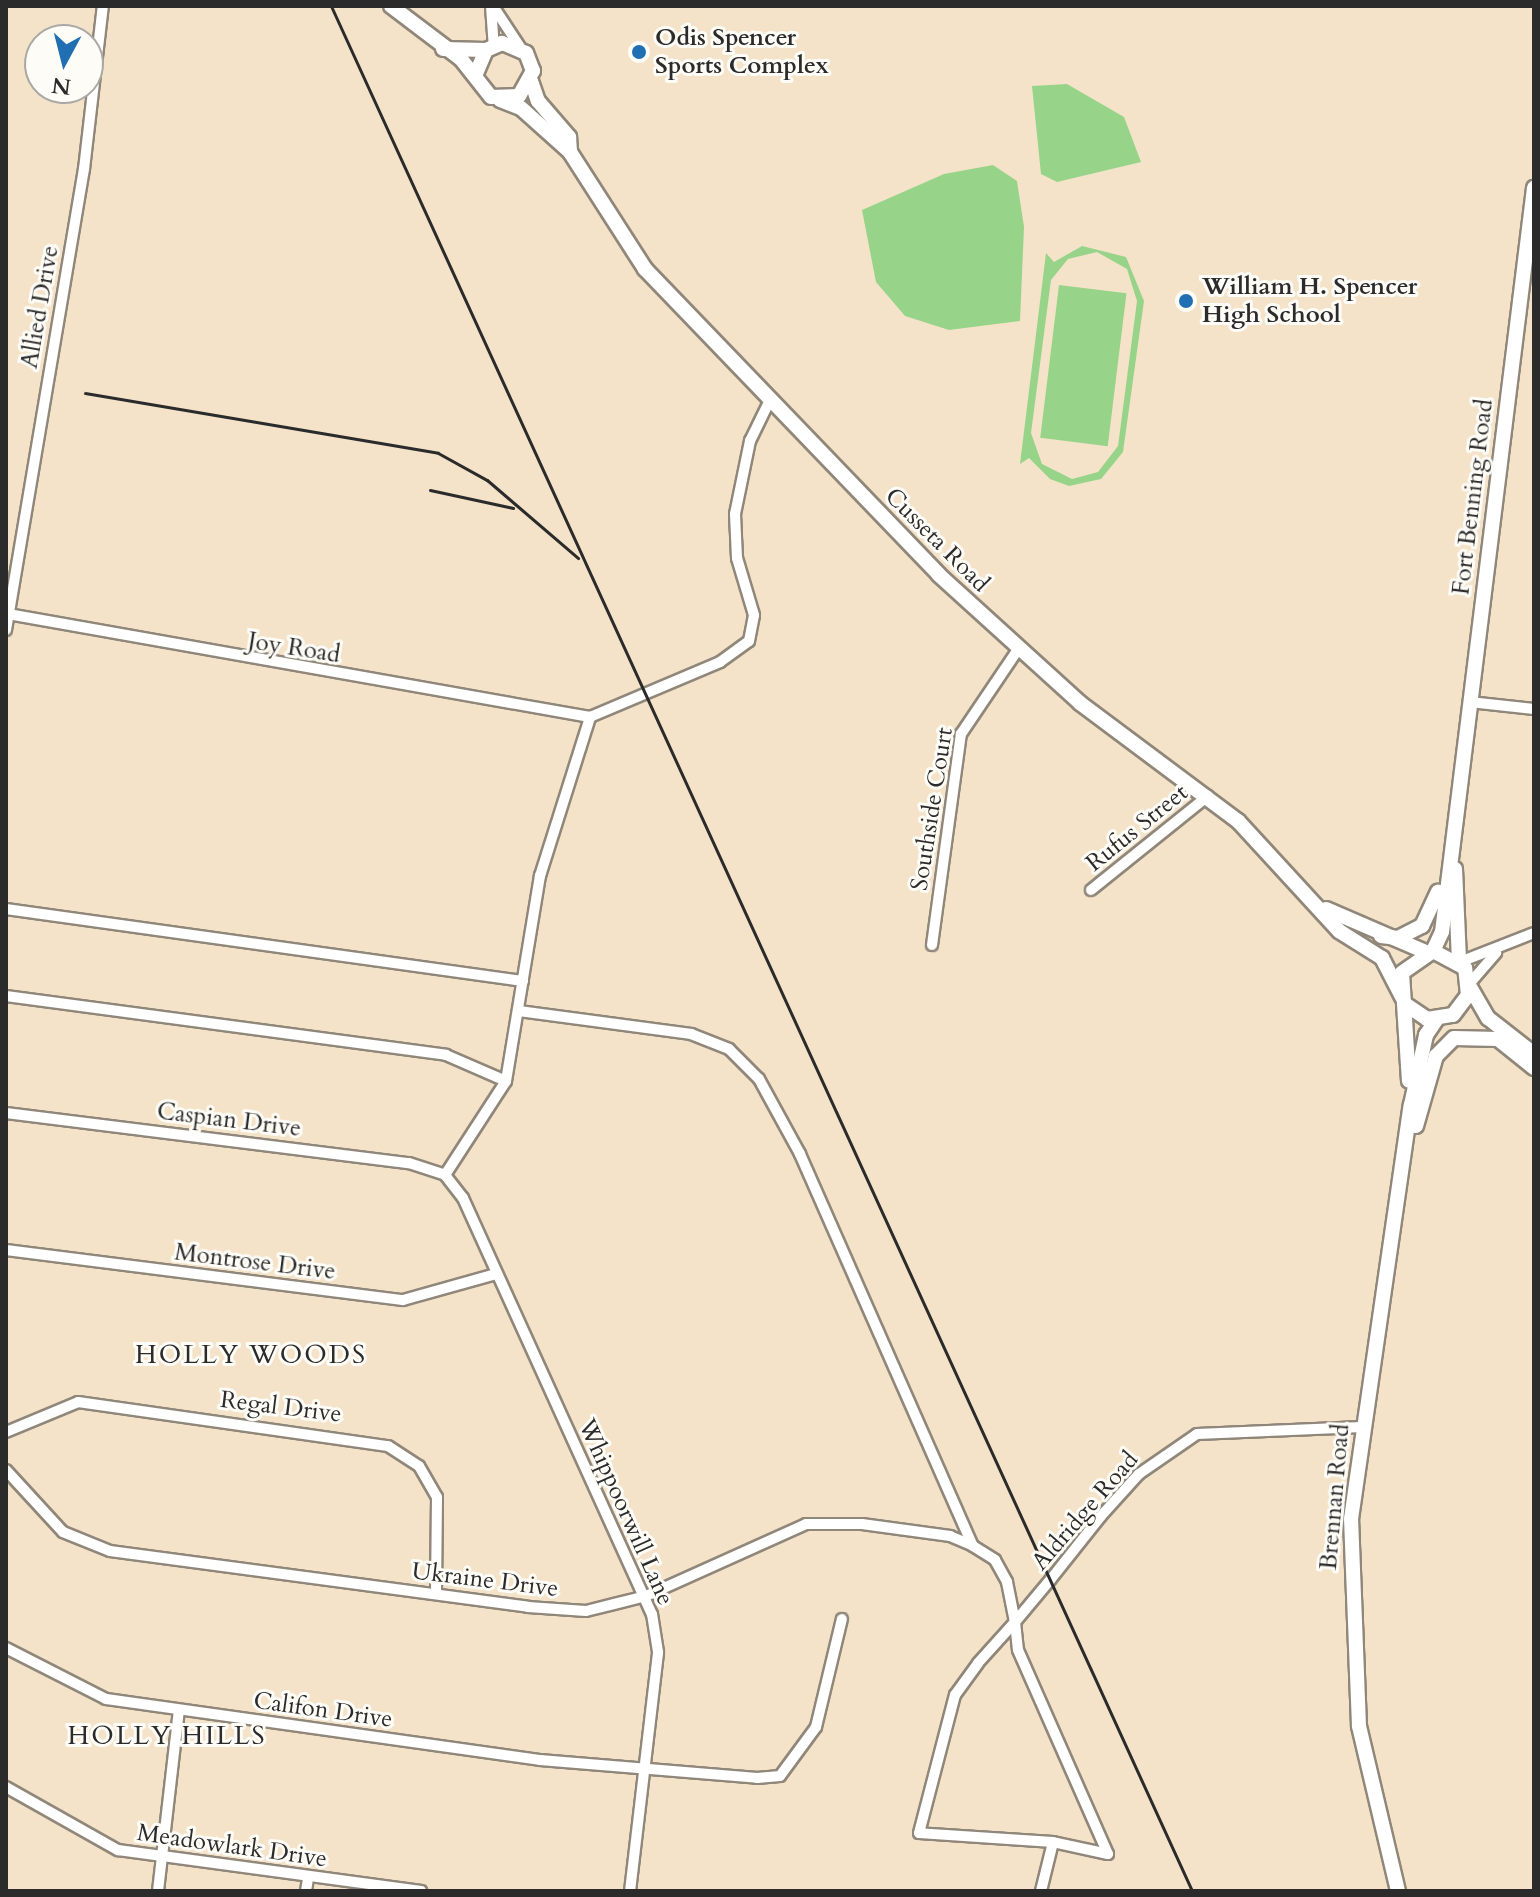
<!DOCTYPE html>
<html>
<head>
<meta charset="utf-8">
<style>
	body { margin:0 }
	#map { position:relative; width:1540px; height:1897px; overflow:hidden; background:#f4e3c9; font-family:Cardo,serif }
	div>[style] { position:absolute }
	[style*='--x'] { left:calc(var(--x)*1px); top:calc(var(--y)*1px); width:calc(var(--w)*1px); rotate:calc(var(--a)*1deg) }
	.green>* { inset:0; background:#97d489; transform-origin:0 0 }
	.roads { filter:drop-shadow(2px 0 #90877a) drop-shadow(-2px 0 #90877a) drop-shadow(0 2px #90877a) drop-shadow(0 -2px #90877a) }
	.street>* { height:10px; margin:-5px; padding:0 5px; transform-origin:5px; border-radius:5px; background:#fff }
	.secondary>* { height:14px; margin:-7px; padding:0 7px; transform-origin:7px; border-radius:7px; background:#fff }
	.rail>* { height:3px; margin:-1.5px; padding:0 1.5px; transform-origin:1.5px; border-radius:1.5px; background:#2b2b2b }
	.dots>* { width:22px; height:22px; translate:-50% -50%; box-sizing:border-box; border:4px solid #fdfcf7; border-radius:50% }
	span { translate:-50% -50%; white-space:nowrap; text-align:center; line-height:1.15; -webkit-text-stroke:6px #fdfcf7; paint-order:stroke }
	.poi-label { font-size:24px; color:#2b2b2b; font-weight:700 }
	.left { translate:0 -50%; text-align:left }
	.street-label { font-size:24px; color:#2b2b2b }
	.neighbourhood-label { font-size:26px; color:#2b2b2b; letter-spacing:2px }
	.frame { position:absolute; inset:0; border:8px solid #2b2b2b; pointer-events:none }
	.north { position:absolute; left:24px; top:24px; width:80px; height:80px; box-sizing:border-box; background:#fdfcf7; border:2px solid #a9a8a5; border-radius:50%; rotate:187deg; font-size:22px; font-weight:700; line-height:32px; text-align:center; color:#2b2b2b }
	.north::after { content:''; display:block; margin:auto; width:28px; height:36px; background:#1f6fb2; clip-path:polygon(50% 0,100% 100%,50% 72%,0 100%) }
</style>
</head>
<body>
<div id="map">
	<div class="green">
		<div style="clip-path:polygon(1067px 84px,1124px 117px,1141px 162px,1057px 182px,1041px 174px,1032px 86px)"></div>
		<div style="clip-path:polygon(993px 165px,1017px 181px,1024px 227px,1020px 321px,949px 330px,905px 316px,876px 282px,862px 210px,944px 174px)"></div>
		<div style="clip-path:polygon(evenodd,1082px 246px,1126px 257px,1144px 301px,1123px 452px,1101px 479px,1069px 486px,1050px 479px,1029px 458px,1020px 464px,1046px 253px,1054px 262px,1082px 246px,1097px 252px,1127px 269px,1137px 301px,1118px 446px,1098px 472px,1072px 479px,1042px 464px,1031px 433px,1051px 280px,1068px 259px,1097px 252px)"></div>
		<div style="left:1059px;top:285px;width:68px;height:154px;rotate:7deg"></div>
	</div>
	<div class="roads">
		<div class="street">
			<div style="--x:491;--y:6;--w:39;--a:86"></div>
			<div style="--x:493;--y:6;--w:49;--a:56.6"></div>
			<div style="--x:8;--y:614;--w:591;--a:10.04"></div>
			<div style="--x:590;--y:717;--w:141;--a:-22.9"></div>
			<div style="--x:720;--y:662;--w:36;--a:-36"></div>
			<div style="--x:749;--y:641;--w:26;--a:-79"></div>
			<div style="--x:754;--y:615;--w:59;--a:-106.6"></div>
			<div style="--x:737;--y:558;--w:44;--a:-92.6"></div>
			<div style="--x:735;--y:514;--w:75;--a:-78.4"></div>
			<div style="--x:750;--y:441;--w:46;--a:-64"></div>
			<div style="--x:6;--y:630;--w:468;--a:-80.4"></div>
			<div style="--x:84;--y:169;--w:164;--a:-83.4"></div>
			<div style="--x:1470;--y:702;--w:64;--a:6.2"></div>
			<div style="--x:1091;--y:890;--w:150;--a:-38.8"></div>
			<div style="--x:6;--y:909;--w:522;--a:7.93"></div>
			<div style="--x:932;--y:945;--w:213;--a:-82.2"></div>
			<div style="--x:961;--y:734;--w:104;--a:-56"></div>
			<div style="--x:1460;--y:962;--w:79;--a:-21.4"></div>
			<div style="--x:1470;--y:983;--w:40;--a:-49"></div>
			<div style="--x:6;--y:996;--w:444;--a:7.6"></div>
			<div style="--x:446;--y:1055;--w:65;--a:23.4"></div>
			<div style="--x:519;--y:1011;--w:174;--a:7.6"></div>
			<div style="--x:691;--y:1034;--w:41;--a:21.5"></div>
			<div style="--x:729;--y:1049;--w:42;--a:45"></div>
			<div style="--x:759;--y:1079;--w:85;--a:61.3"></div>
			<div style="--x:800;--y:1154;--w:428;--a:66.2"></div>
			<div style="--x:973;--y:1546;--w:26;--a:32"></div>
			<div style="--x:995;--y:1560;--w:25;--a:61"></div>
			<div style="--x:1007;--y:1582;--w:41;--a:78.7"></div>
			<div style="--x:1015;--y:1622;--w:28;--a:84"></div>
			<div style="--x:1018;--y:1650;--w:223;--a:66.2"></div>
			<div style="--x:1108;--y:1854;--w:56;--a:-167.7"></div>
			<div style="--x:1053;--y:1842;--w:134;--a:-176.2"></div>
			<div style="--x:919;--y:1833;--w:143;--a:-75.4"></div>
			<div style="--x:955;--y:1695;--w:39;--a:-54"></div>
			<div style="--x:978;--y:1663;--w:55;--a:-47.9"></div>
			<div style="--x:1015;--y:1622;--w:56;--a:-50.1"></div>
			<div style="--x:1051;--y:1579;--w:80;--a:-51.6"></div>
			<div style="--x:1101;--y:1516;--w:57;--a:-47.9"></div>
			<div style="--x:1139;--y:1474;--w:70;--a:-34.6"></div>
			<div style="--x:1197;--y:1434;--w:165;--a:-2.4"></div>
			<div style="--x:6;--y:1113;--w:406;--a:7.1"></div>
			<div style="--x:409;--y:1163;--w:38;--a:18"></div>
			<div style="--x:445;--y:1175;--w:29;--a:52"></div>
			<div style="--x:463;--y:1198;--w:457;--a:65.6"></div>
			<div style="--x:652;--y:1614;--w:39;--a:81"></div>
			<div style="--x:658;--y:1653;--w:240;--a:96.7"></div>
			<div style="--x:445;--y:1175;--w:112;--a:-57"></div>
			<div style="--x:506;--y:1081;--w:208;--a:-80.6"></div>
			<div style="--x:540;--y:876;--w:167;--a:-72.5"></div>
			<div style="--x:6;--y:1250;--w:400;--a:7.2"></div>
			<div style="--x:403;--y:1300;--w:97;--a:-15.6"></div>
			<div style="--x:6;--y:1432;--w:78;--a:-22.6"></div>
			<div style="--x:78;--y:1402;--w:313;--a:8.1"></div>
			<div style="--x:388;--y:1446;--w:37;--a:33"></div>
			<div style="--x:419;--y:1466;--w:36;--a:60"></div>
			<div style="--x:437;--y:1497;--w:96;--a:90.6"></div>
			<div style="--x:6;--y:1470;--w:84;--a:47.4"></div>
			<div style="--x:63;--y:1532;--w:51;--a:22"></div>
			<div style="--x:110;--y:1551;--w:422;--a:7.6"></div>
			<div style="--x:528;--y:1607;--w:58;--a:3.9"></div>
			<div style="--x:586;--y:1611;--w:62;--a:-14"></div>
			<div style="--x:646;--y:1596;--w:175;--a:-24.2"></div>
			<div style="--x:806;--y:1524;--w:56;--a:0"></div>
			<div style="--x:862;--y:1524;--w:89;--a:7.8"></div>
			<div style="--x:950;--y:1536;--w:25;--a:23"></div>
			<div style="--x:6;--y:1648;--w:112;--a:27"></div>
			<div style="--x:106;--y:1699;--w:438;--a:8"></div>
			<div style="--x:540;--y:1760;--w:218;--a:4.7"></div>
			<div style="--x:757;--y:1778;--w:23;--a:-5"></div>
			<div style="--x:780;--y:1776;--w:61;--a:-53.7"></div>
			<div style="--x:816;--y:1727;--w:111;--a:-76.5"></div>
			<div style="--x:6;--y:1787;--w:129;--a:29.4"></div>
			<div style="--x:118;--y:1850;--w:306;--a:7.7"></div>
			<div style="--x:158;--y:1891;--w:182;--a:-83.4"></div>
			<div style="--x:306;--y:1891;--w:13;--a:-81"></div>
			<div style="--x:1041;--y:1891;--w:50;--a:-76.2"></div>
		</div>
		<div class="secondary">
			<div style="--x:391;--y:6;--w:88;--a:37.1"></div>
			<div style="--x:461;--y:59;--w:48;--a:51.7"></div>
			<div style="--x:491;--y:97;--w:28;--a:-2"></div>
			<div style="--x:519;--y:96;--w:29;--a:-61"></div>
			<div style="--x:533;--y:71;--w:19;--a:-111"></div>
			<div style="--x:526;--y:53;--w:26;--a:-157"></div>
			<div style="--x:502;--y:43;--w:17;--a:156"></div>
			<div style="--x:486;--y:50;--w:26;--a:113"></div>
			<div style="--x:443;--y:49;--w:43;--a:1.3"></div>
			<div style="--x:531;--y:81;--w:21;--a:71"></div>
			<div style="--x:538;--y:101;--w:48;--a:49.3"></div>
			<div style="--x:569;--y:137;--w:15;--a:86"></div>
			<div style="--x:500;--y:100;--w:22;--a:21"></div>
			<div style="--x:521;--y:108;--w:66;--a:41.9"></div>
			<div style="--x:570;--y:152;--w:139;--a:57.3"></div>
			<div style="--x:645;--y:269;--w:424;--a:46.1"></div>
			<div style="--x:939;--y:575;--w:190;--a:42.2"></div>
			<div style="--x:1080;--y:703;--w:197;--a:36.8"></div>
			<div style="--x:1238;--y:821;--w:149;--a:47.4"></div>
			<div style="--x:1339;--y:931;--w:51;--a:32.1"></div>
			<div style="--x:1382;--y:958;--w:44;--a:62.9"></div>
			<div style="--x:1455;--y:869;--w:91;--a:87.5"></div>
			<div style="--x:1326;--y:909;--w:109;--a:23.3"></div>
			<div style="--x:1381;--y:936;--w:17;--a:7"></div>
			<div style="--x:1398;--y:938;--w:27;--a:-27"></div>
			<div style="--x:1422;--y:926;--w:38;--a:-65"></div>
			<div style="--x:1433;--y:951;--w:21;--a:-65"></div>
			<div style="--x:1442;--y:932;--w:750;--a:-82.95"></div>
			<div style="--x:1470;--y:987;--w:36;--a:60"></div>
			<div style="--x:1488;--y:1018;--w:58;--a:38"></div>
			<div style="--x:1405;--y:1004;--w:27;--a:34"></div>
			<div style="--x:1427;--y:1019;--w:26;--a:-9"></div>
			<div style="--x:1453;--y:1015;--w:25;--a:-53"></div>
			<div style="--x:1468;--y:995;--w:27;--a:-96"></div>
			<div style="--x:1465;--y:968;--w:36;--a:-152"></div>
			<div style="--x:1433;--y:951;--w:38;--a:145"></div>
			<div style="--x:1402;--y:973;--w:108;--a:86.3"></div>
			<div style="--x:1416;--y:1126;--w:73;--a:-74.1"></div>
			<div style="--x:1436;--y:1056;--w:25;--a:-45"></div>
			<div style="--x:1454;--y:1038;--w:44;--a:1.3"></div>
			<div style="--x:1498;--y:1039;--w:46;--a:38.9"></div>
			<div style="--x:1398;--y:1891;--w:170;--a:-103.3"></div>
			<div style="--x:1359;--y:1726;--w:207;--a:-92.2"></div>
			<div style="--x:1351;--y:1519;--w:418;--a:-81.8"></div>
			<div style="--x:1411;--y:1105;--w:72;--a:-77.9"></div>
			<div style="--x:1426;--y:1035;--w:18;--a:-56"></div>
		</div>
	</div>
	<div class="rail">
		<div style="--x:331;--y:6;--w:2072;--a:65.45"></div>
		<div style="--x:85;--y:393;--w:358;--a:9.6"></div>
		<div style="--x:438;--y:453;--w:56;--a:28.9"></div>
		<div style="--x:487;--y:480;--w:120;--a:40.6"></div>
		<div style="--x:430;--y:490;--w:85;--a:12.2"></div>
	</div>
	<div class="dots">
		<div style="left:639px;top:52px;background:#1f6fb2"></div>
		<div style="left:1186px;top:301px;background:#1f6fb2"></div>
	</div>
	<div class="poi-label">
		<span class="left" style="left:655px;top:52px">Odis Spencer<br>Sports Complex</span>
		<span class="left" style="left:1202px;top:301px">William H. Spencer<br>High School</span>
	</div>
	<div class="street-label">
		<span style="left:40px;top:307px;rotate:-80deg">Allied Drive</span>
		<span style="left:1473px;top:497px;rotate:-83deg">Fort Benning Road</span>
		<span style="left:937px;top:540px;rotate:45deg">Cusseta Road</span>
		<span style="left:294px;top:648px;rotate:9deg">Joy Road</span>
		<span style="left:932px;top:809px;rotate:-81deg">Southside Court</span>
		<span style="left:1137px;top:828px;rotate:-39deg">Rufus Street</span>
		<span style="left:229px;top:1120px;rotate:7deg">Caspian Drive</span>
		<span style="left:255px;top:1262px;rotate:7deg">Montrose Drive</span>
		<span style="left:281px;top:1407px;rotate:7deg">Regal Drive</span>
		<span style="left:1335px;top:1497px;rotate:-85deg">Brennan Road</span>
		<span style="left:1085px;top:1511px;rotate:-49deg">Aldridge Road</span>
		<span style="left:626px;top:1512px;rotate:66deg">Whippoorwill Lane</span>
		<span style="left:485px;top:1580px;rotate:7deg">Ukraine Drive</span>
		<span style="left:323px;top:1710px;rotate:8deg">Califon Drive</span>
		<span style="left:232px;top:1846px;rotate:8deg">Meadowlark Drive</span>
	</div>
	<div class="neighbourhood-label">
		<span style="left:251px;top:1355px">HOLLY WOODS</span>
		<span style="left:167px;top:1736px">HOLLY HILLS</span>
	</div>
	<div class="frame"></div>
	<div class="north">N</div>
</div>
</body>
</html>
